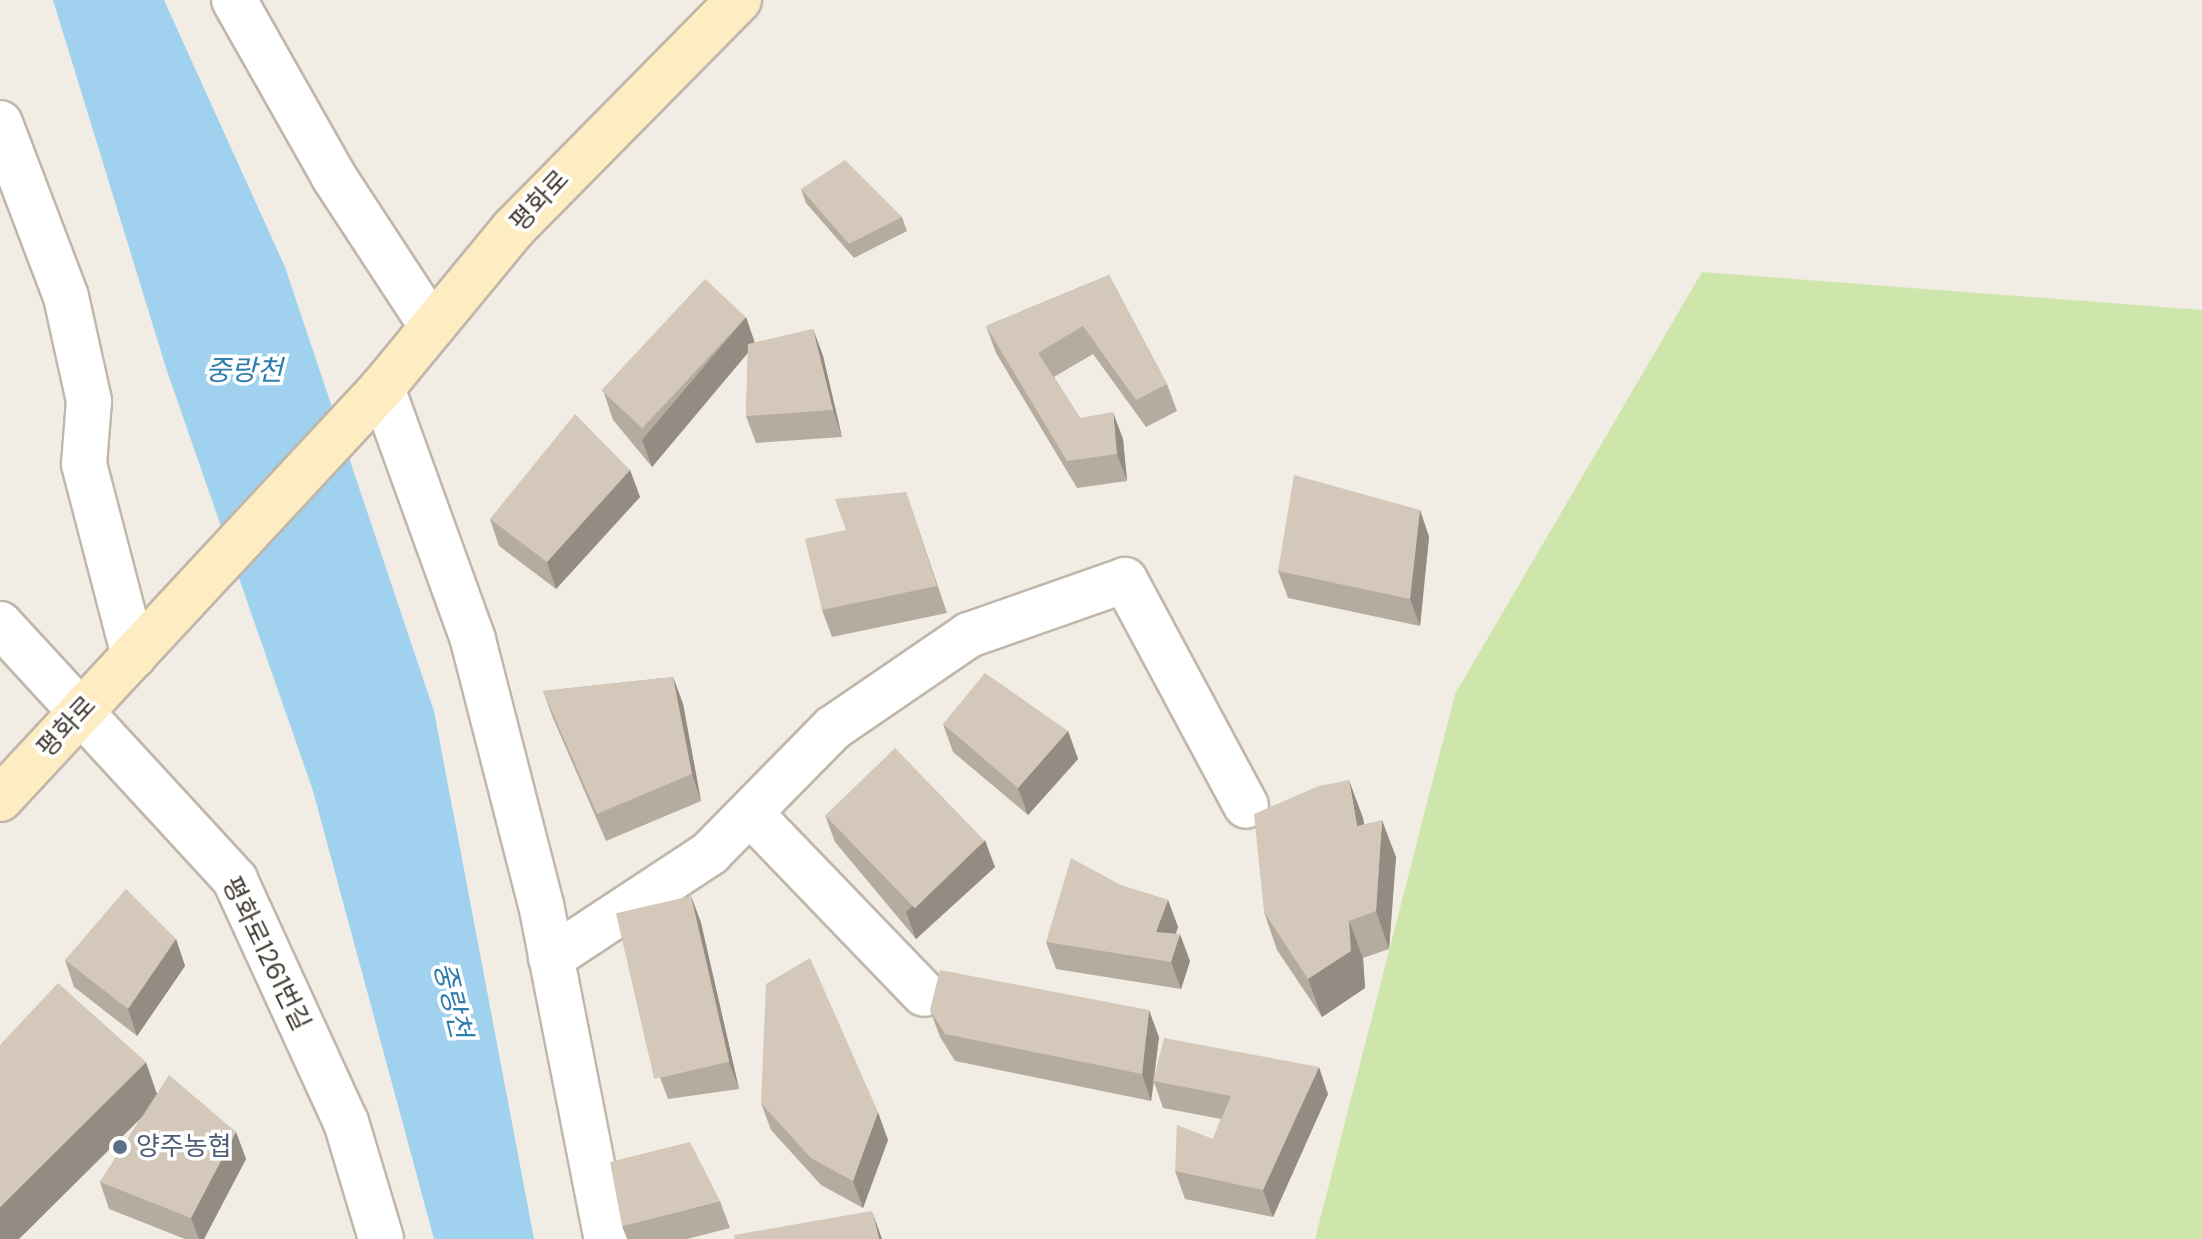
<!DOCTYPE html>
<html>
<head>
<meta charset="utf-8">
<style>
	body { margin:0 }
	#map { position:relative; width:2202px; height:1239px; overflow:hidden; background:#f2ede4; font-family:"DM Sans","Noto Sans KR",sans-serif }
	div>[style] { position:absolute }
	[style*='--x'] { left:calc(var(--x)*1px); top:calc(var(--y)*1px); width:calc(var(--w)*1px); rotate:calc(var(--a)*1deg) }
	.green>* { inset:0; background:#cee6ac }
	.water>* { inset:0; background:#a0d2ef }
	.roads { filter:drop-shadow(2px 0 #c0b7aa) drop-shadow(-2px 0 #c0b7aa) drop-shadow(0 2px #c0b7aa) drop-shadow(0 -2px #c0b7aa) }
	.minor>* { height:44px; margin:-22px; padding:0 22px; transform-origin:22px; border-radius:22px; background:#fff }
	.secondary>* { height:44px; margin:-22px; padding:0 22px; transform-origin:22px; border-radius:22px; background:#feedc2 }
	.wall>* { inset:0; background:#b5ac9f }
	.shaded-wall>* { inset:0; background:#948c82 }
	.building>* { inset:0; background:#d3c8b9; transform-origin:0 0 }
	.dots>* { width:22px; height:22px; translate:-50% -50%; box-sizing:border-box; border:4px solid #fff; border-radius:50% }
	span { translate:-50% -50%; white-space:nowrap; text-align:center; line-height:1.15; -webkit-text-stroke:7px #fff; paint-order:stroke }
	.street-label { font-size:26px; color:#433d34 }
	.service-label { font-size:26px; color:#4e5e75 }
	.left { translate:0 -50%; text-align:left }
	.water-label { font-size:28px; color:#2f7dad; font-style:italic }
</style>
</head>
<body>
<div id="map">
	<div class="green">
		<div style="clip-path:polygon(1702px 272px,2202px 310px,2202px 1239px,1315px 1239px,1455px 694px)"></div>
	</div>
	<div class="water">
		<div style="clip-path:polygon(53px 0,164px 0,285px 267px,434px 711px,534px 1239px,434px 1239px,313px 791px,166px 368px)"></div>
	</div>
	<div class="roads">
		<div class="minor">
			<div style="--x:234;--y:0;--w:203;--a:60.5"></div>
			<div style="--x:334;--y:177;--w:179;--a:56.8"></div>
			<div style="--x:0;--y:123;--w:186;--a:69.2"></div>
			<div style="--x:66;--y:297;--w:107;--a:77.5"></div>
			<div style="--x:89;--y:401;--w:63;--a:94.5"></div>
			<div style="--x:84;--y:464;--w:198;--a:75.4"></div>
			<div style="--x:382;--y:388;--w:268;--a:70.1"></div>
			<div style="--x:473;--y:640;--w:273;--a:75.6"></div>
			<div style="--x:541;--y:904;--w:341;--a:78.9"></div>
			<div style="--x:0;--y:624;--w:348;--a:47.4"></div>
			<div style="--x:235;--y:880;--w:266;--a:65.4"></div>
			<div style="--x:346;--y:1122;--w:122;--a:73.3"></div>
			<div style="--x:750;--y:813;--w:251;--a:46.1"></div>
			<div style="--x:551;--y:958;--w:191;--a:-33.4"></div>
			<div style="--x:710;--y:853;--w:175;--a:-45.5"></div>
			<div style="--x:833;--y:728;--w:165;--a:-34.4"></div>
			<div style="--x:969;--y:635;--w:165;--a:-19.4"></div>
			<div style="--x:1125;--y:580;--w:256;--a:61.8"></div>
		</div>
		<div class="secondary">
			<div style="--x:0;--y:799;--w:561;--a:-47.09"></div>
			<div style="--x:382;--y:388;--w:206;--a:-50.5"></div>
			<div style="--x:513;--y:229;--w:322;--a:-45.4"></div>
		</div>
	</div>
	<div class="wall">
		<div style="clip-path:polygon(801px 189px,902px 217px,907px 231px,854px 258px,806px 203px)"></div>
		<div style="clip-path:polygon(1109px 275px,1167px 384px,1177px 411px,1146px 427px,1093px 354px,1054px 377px,1080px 418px,1123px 439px,1127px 481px,1077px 488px,996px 353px,986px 326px)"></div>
		<div style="clip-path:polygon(746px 317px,755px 343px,813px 329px,823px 356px,842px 437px,756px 443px,746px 416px,748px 353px,652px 467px,613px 420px,604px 393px)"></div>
		<div style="clip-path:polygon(630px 470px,640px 497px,556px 589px,499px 546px,490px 519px)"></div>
		<div style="clip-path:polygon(906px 492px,947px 613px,832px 637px,822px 610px,846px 530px)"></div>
		<div style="clip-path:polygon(1420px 510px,1429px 537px,1420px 626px,1288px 598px,1278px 571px)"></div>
		<div style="clip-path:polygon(673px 677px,683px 704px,701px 801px,606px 841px,553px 718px,543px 691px)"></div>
		<div style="clip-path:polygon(943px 724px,1068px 731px,1078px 759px,1028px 815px,953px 752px)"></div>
		<div style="clip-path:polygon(825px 815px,995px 867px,916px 939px,835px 842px)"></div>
		<div style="clip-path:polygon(1363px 818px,1364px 825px,1396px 857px,1389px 949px,1363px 958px,1365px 988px,1322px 1017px,1277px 950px,1264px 912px)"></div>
		<div style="clip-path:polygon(1123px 886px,1168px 900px,1178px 927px,1176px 934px,1190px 961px,1181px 989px,1056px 969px,1046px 942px)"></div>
		<div style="clip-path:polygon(691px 896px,701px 923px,739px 1089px,668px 1099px,658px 1072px)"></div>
		<div style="clip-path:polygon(176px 939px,185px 966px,137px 1036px,74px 987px,65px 960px)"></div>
		<div style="clip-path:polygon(930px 1010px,1159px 1037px,1154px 1078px,1328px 1094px,1273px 1217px,1185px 1199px,1175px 1171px,1213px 1139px,1221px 1119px,1163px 1108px,1154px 1082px,1151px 1101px,955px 1061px,940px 1037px)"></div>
		<div style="clip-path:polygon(157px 1093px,236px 1132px,246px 1159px,204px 1239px,185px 1239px,109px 1209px,100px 1182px,141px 1118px,19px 1239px)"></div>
		<div style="clip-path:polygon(761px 1103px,888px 1140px,863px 1208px,821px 1185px,771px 1130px)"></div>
		<div style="clip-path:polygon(720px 1201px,730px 1228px,687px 1239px,627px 1239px,622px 1226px)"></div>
	</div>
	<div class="shaded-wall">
		<div style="clip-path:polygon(746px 317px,755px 344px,652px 467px,642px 440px)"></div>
		<div style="clip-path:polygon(813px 329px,823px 356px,842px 437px,833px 410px)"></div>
		<div style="clip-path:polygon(1113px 412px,1123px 439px,1127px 481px,1117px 454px)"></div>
		<div style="clip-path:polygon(630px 470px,640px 497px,556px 589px,547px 562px)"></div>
		<div style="clip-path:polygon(1420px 510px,1429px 537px,1420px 626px,1410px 599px)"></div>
		<div style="clip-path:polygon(673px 677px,683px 704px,701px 801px,692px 774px)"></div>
		<div style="clip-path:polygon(1068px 731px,1078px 759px,1028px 815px,1018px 788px)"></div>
		<div style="clip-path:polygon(1349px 780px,1363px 818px,1371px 864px,1357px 826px)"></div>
		<div style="clip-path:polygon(1382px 820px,1396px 857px,1389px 949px,1376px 911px)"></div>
		<div style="clip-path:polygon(985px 840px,995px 867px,916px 939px,906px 912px)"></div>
		<div style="clip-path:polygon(691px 896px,701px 923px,739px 1089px,729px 1062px)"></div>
		<div style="clip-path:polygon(1168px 900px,1178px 927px,1166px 960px,1156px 932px)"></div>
		<div style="clip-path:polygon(1349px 921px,1363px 958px,1365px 988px,1322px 1017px,1308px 979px)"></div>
		<div style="clip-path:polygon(1180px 934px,1190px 961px,1181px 989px,1171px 962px)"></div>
		<div style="clip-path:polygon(176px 939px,185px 966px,137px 1036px,128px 1009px)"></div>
		<div style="clip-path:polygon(1149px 1010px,1159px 1037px,1151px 1101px,1142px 1074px)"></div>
		<div style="clip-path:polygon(146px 1062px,159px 1100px,19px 1239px,0 1239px,0 1207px)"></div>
		<div style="clip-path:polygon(1319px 1067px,1328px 1094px,1273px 1217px,1263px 1190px)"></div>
		<div style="clip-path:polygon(878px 1112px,888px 1140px,863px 1208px,853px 1181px)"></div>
		<div style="clip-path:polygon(236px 1132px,246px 1159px,204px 1239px,199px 1239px,191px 1218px)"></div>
		<div style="clip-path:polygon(872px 1211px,882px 1239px,879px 1239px)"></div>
	</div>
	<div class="building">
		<div style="clip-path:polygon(845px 160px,902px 217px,849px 244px,801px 189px)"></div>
		<div style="clip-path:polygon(1109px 275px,1167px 384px,1136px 400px,1083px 326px,1038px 353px,1080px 418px,1113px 412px,1117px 454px,1067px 461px,986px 326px)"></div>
		<div style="left:705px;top:279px;width:56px;height:152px;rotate:43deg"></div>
		<div style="clip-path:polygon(813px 329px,833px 410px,746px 416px,748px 344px)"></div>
		<div style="clip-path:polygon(575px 414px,630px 470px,547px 562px,490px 519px)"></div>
		<div style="clip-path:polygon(1294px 475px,1420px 510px,1410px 599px,1278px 571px)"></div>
		<div style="clip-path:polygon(906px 492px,937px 586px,822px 610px,805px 539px,846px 530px,835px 499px)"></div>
		<div style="clip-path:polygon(985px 673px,1068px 731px,1018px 788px,943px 724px)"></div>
		<div style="clip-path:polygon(673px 677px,692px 774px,597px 814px,543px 691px)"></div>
		<div style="left:895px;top:748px;width:129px;height:97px;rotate:46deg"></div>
		<div style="clip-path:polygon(1349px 780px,1357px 826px,1382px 820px,1376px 911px,1349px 921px,1351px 951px,1308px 979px,1264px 912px,1254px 814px,1319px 786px)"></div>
		<div style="clip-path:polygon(1071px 858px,1123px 886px,1168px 900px,1156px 932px,1180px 934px,1171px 962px,1046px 942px)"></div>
		<div style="clip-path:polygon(126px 889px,176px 939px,128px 1009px,65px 960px)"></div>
		<div style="left:691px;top:896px;width:170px;height:77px;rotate:77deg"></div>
		<div style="clip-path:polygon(810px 958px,878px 1112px,853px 1181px,811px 1158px,761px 1103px,766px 984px)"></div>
		<div style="clip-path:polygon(940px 970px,1149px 1010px,1142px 1074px,945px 1034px,930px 1010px)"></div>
		<div style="clip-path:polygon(58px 983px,146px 1062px,0 1207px,0 1045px)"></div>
		<div style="clip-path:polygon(1164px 1038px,1319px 1067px,1263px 1190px,1175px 1171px,1177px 1125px,1213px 1139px,1231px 1096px,1153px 1081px)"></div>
		<div style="clip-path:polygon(169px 1075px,236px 1132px,191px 1218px,100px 1182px)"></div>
		<div style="clip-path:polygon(690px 1142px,720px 1201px,622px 1226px,610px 1162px)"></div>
		<div style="clip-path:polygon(872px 1211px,879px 1239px,735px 1239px,734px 1235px)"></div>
	</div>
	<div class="dots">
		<div style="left:120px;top:1147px;background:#5c6f8a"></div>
	</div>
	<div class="street-label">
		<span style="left:540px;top:201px;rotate:-47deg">평화로</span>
		<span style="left:67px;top:727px;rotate:-47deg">평화로</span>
		<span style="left:266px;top:954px;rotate:64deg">평화로1261번길</span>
	</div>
	<div class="service-label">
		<span class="left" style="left:136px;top:1147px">양주농협</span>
	</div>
	<div class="water-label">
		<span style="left:244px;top:371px">중랑천</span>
		<span style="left:452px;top:1000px;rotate:76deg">중랑천</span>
	</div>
</div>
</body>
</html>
